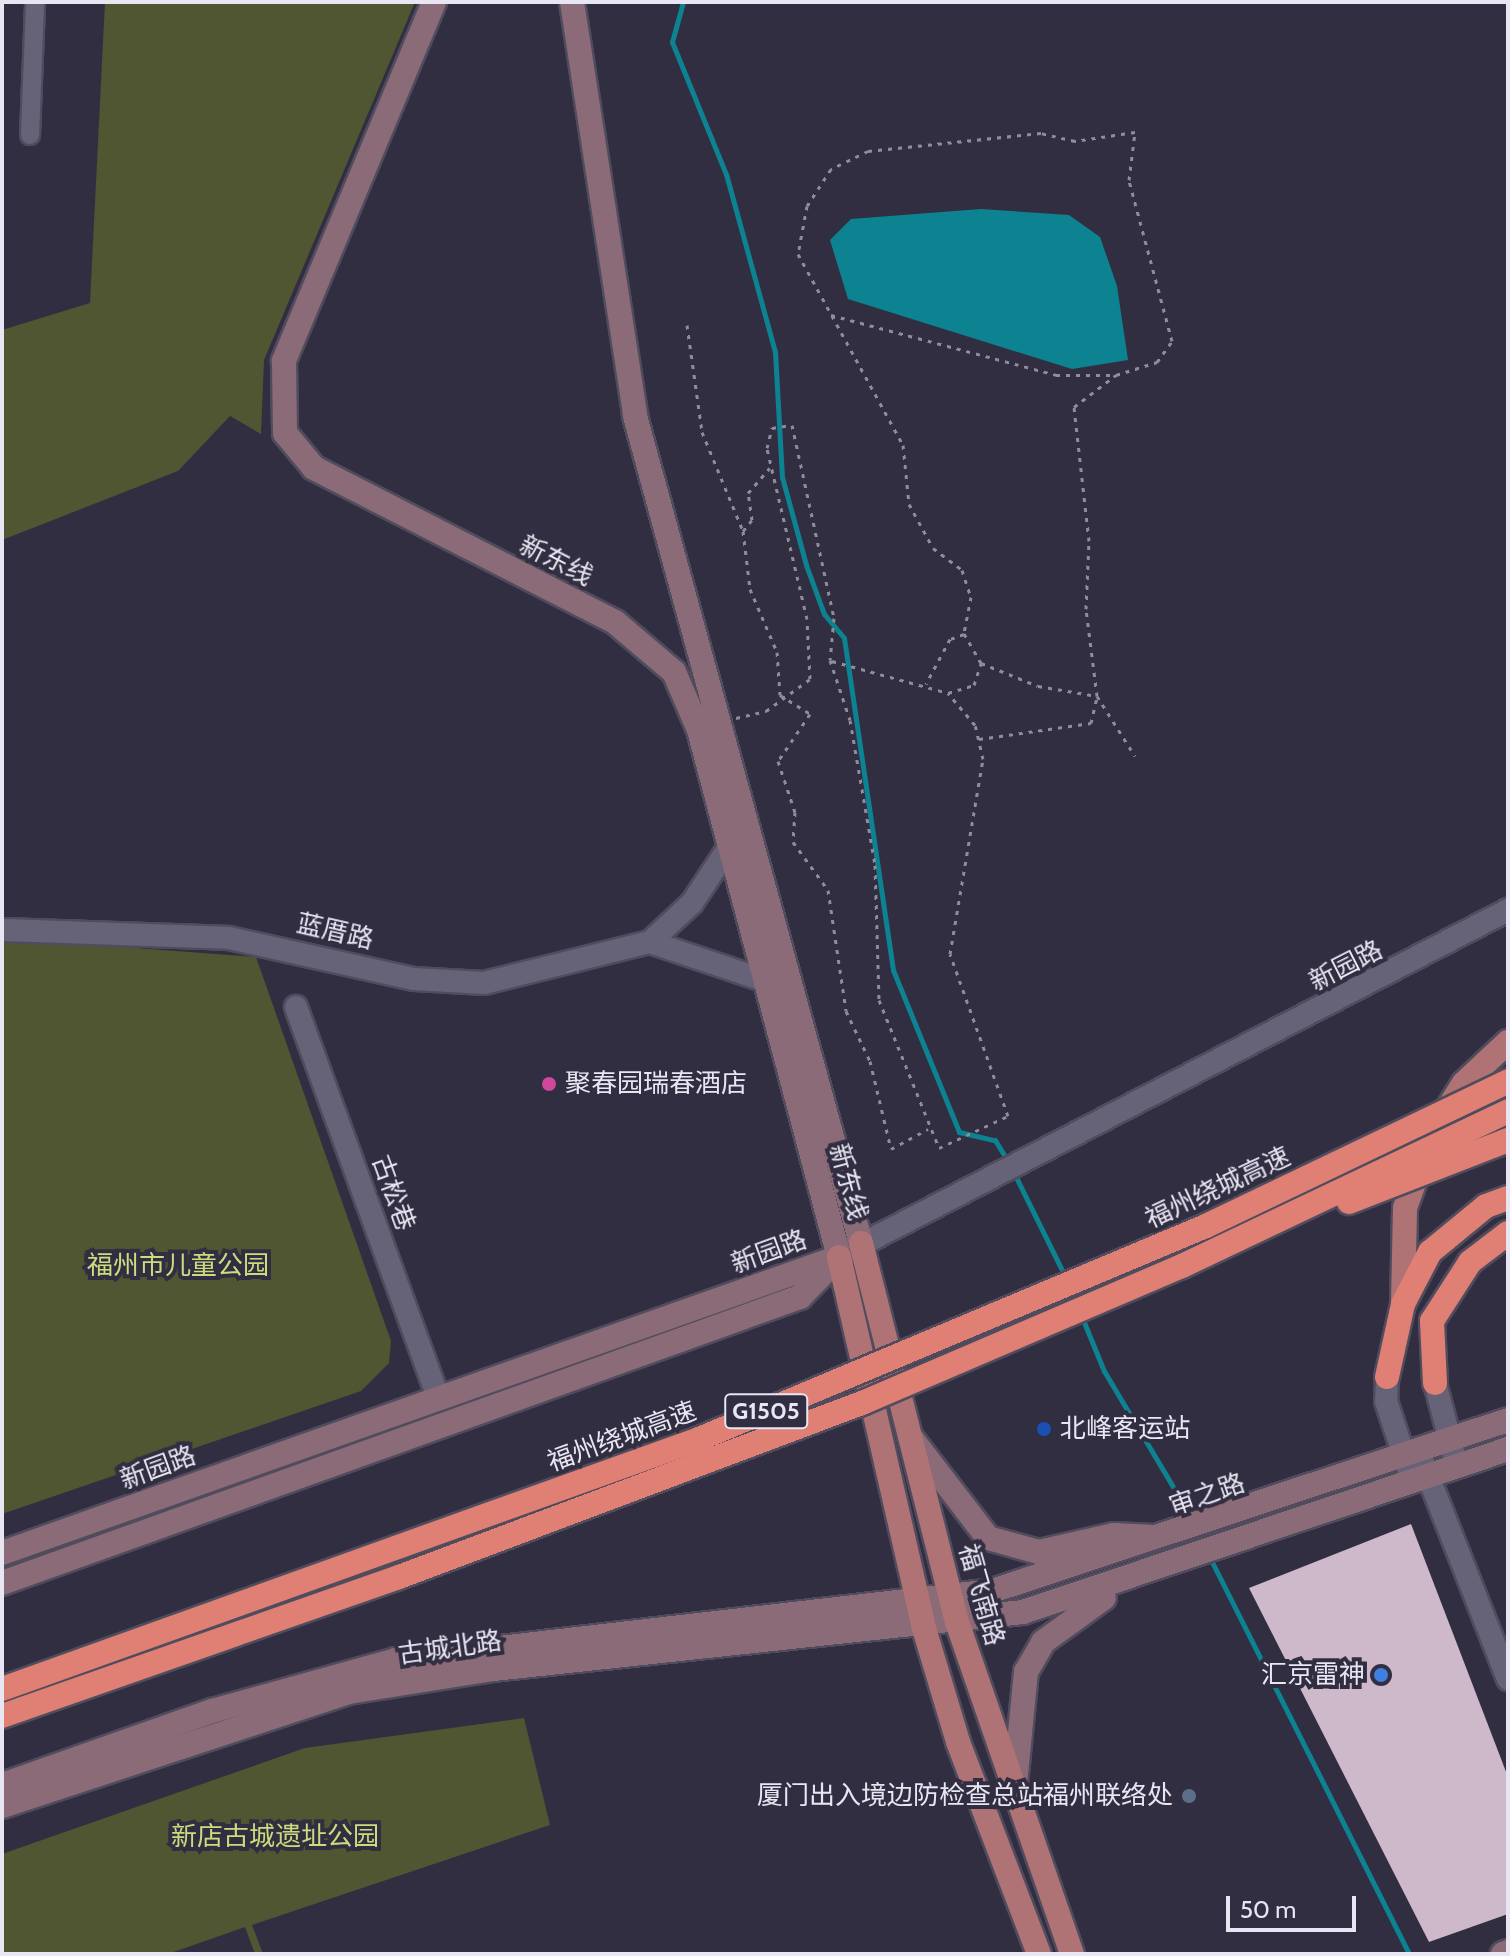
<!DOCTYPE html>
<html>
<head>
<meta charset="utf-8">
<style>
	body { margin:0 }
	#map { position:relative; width:1510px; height:1956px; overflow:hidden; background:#322e42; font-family:Cabin,"Noto Sans SC",sans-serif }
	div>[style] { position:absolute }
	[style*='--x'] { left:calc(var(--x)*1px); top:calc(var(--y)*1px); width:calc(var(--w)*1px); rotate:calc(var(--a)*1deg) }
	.green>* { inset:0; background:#4f5631 }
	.water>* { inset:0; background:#0d8291 }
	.stream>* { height:5px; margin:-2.5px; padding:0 2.5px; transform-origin:2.5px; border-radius:2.5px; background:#0d8291 }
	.building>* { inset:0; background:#ceb9ca }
	.path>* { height:3px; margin-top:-1.5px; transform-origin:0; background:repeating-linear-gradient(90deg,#8f8c9c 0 4px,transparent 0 10px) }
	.roads { filter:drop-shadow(2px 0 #504c5d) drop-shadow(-2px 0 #504c5d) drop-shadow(0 2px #504c5d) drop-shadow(0 -2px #504c5d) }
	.minor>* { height:18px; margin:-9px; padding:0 9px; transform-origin:9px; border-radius:9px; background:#666278 }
	.tertiary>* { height:22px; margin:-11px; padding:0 11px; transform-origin:11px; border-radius:11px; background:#666278 }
	.secondary>* { height:24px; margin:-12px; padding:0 12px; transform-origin:12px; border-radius:12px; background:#8b6b77 }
	.primary>* { height:24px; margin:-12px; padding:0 12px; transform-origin:12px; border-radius:12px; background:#af7376 }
	.motorway>* { height:24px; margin:-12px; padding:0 12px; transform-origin:12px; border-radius:12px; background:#e07f74 }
	.bridges { filter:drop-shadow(2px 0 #504c5d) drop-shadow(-2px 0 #504c5d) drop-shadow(0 2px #504c5d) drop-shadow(0 -2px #504c5d) }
	.motorway-bridge>* { height:24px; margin:-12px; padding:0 12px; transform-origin:12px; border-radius:12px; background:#e07f74 }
	.dots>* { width:22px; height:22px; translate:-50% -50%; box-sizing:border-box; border:4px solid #322e42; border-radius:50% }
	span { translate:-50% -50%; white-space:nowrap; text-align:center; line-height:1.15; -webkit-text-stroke:8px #322e42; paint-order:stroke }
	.shield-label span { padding:2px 6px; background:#322e42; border:2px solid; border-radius:6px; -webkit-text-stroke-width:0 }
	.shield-label { font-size:24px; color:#e8e6f2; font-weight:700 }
	.street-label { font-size:26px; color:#e8e6f2 }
	.poi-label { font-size:26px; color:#e8e6f2 }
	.left { translate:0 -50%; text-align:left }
	.right { translate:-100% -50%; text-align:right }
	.park-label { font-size:26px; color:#cadc7b }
	.frame { position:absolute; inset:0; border:4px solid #e8e6f2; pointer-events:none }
	.scale { position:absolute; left:1226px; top:1896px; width:130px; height:36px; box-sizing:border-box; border:4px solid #e8e6f2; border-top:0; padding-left:10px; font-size:24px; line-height:28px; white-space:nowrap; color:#e8e6f2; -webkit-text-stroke:6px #322e42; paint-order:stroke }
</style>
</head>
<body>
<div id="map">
	<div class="green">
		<div style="clip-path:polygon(105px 2px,415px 2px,264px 360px,261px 434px,230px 416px,178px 471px,2px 540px,2px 330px,90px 303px)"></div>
		<div style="clip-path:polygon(2px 938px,256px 957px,391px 1341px,389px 1363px,361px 1391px,2px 1514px)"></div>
		<div style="clip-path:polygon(524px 1718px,550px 1825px,252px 1925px,263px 1954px,255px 1954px,245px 1927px,168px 1954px,2px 1954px,2px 1854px,305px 1748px)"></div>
	</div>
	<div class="water">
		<div style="clip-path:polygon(981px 209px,1069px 215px,1100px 237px,1117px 286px,1128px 360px,1072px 369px,848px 299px,830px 240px,851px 219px)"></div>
	</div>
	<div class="stream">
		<div style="--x:683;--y:2;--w:41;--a:105.4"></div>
		<div style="--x:672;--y:42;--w:143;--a:67.8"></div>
		<div style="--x:726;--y:174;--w:185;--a:74.6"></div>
		<div style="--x:775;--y:352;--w:125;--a:86.8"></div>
		<div style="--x:782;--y:477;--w:91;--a:74.7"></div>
		<div style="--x:806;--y:565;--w:52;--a:69.8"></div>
		<div style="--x:824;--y:614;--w:31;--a:50"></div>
		<div style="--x:844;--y:638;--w:336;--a:81.6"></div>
		<div style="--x:893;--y:970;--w:175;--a:67.8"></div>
		<div style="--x:959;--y:1132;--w:37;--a:13"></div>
		<div style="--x:995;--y:1140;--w:26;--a:59"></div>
		<div style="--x:1013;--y:1171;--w:117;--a:63.7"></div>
		<div style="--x:1081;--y:1315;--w:61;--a:67.7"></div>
		<div style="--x:1104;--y:1371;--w:170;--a:59.2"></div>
		<div style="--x:1210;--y:1558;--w:443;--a:63.3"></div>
	</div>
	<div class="building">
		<div style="clip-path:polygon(1411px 1524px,1508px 1777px,1508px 1914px,1429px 1942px,1249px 1588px)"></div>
	</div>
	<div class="path">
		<div style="--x:831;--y:315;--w:233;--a:14.9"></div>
		<div style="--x:1056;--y:375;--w:60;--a:0"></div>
		<div style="--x:1116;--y:375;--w:43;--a:-17.6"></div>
		<div style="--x:1157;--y:362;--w:26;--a:-54"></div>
		<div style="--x:1172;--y:341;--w:167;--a:-105"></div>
		<div style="--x:1129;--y:180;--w:48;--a:-82.9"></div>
		<div style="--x:1135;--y:132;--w:61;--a:171.5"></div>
		<div style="--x:1075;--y:141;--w:35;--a:-167"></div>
		<div style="--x:1041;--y:133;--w:174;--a:174.1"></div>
		<div style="--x:868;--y:151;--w:41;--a:154.1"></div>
		<div style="--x:831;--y:169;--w:44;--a:123"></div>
		<div style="--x:807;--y:206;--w:49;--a:100.6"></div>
		<div style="--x:798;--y:254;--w:218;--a:61.2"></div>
		<div style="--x:903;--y:445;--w:59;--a:84.2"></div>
		<div style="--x:909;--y:504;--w:50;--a:61.4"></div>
		<div style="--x:933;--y:548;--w:36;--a:37"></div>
		<div style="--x:962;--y:570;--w:28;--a:72"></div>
		<div style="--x:971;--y:597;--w:38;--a:101"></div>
		<div style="--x:687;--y:325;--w:108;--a:82"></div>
		<div style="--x:702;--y:432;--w:107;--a:67.5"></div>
		<div style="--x:743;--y:531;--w:58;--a:83.1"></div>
		<div style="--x:750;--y:589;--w:69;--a:66.8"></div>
		<div style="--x:777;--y:652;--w:43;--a:86"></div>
		<div style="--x:780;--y:695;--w:36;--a:32"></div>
		<div style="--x:810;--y:714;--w:57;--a:124.2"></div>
		<div style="--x:778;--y:761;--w:54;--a:71.6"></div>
		<div style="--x:795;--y:812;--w:30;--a:94"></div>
		<div style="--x:793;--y:842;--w:59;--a:53.9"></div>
		<div style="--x:828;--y:890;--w:122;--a:81.5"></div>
		<div style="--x:846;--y:1011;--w:55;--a:64.4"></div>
		<div style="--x:870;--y:1061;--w:90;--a:76.6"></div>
		<div style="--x:891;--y:1149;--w:42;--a:-28.4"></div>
		<div style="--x:743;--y:531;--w:14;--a:-51"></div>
		<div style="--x:752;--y:520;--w:27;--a:-98"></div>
		<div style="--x:748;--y:493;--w:33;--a:-49"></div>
		<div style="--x:832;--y:661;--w:120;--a:15.4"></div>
		<div style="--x:948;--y:693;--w:27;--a:-17"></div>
		<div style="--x:974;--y:685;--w:23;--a:-72"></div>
		<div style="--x:981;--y:663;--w:34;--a:-120"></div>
		<div style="--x:964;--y:634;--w:15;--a:160"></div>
		<div style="--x:950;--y:639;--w:51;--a:118.1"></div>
		<div style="--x:981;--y:663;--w:61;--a:22"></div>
		<div style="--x:1038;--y:686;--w:60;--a:9.6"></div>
		<div style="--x:1097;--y:696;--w:71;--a:57.7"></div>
		<div style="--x:736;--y:718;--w:31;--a:-13"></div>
		<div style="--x:766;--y:711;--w:54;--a:-36"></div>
		<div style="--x:810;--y:679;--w:60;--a:-92.9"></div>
		<div style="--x:807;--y:619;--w:176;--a:-103.2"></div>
		<div style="--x:767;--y:448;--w:21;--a:-76"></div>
		<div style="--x:772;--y:428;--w:20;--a:-9"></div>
		<div style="--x:792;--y:425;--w:198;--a:77.7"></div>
		<div style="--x:834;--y:618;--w:42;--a:95.4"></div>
		<div style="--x:830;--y:660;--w:63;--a:71.6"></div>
		<div style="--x:850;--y:720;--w:147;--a:80.2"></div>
		<div style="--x:875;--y:865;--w:135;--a:88.3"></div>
		<div style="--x:879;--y:1000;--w:160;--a:67.9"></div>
		<div style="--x:939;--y:1148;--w:76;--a:-24.9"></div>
		<div style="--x:1008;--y:1116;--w:172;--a:-109.7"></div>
		<div style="--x:950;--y:954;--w:198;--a:-80.4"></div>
		<div style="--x:983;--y:759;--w:35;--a:-103"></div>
		<div style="--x:975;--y:725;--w:42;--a:-130.2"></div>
		<div style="--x:979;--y:739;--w:113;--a:-8.1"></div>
		<div style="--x:1091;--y:723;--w:28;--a:-77"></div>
		<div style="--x:1097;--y:696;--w:88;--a:-97.2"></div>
		<div style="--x:1086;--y:609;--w:68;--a:-87.5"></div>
		<div style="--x:1089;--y:541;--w:135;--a:-96.4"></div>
		<div style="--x:1074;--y:407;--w:53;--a:-37.3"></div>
	</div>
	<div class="roads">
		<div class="minor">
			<div style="--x:30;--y:135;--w:133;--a:-87.8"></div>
		</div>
		<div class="tertiary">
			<div style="--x:2;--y:930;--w:227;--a:2"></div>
			<div style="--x:229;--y:938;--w:189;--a:12.5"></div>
			<div style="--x:414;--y:979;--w:70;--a:3.3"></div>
			<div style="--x:484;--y:983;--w:171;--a:-13.9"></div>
			<div style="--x:650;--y:942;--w:57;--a:-42.9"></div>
			<div style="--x:692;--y:903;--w:67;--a:-56.5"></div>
			<div style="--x:650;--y:942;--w:122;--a:18.6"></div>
			<div style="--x:296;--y:1007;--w:416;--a:70"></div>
			<div style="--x:849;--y:1251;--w:742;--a:-27.36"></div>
			<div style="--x:1387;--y:1377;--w:24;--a:92"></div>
			<div style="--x:1386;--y:1401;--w:83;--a:71.8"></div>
			<div style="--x:1435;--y:1383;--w:86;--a:75.2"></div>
			<div style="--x:1419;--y:1453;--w:243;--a:68.5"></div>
		</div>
		<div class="secondary">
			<div style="--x:434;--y:2;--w:389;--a:112.7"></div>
			<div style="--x:284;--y:361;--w:72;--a:89.2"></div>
			<div style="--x:285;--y:433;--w:45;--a:50.4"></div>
			<div style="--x:314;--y:468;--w:338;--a:27.1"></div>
			<div style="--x:615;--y:622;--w:77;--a:40.3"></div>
			<div style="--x:674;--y:672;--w:63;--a:66.7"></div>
			<div style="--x:699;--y:730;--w:545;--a:75.12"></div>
			<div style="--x:572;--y:2;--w:419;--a:81.3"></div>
			<div style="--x:635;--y:416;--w:857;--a:74.72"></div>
			<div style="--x:912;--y:1439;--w:125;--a:52.5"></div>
			<div style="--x:988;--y:1538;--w:53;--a:15.4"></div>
			<div style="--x:1039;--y:1552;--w:77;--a:-12.8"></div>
			<div style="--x:1114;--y:1535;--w:39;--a:3"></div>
			<div style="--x:2;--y:1553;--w:881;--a:-19.48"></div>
			<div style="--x:2;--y:1583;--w:848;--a:-19.72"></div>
			<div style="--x:800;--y:1297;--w:56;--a:-45.7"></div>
			<div style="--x:1015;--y:1784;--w:113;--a:-84.4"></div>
			<div style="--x:1026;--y:1672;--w:34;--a:-60"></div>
			<div style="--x:1043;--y:1642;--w:75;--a:-35.8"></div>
			<div style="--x:2;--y:1785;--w:223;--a:-19.4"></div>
			<div style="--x:212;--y:1711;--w:191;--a:-15.5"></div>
			<div style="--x:396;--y:1660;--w:600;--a:-6.6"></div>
			<div style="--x:992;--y:1591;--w:544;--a:-18.33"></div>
			<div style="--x:2;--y:1806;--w:364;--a:-18.2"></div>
			<div style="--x:348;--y:1692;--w:148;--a:-9"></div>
			<div style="--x:494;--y:1669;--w:532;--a:-6.15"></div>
			<div style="--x:1023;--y:1612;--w:512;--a:-18.58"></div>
			<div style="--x:1503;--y:1954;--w:5;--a:-22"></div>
		</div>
		<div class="primary">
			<div style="--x:861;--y:1243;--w:391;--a:75.8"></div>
			<div style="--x:957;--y:1622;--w:351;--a:70.9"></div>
			<div style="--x:839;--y:1257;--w:377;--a:77.1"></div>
			<div style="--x:923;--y:1625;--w:122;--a:73.3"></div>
			<div style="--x:958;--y:1742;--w:227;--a:69.1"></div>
			<div style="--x:1403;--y:1304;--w:96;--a:-88.8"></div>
			<div style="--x:1405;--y:1208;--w:79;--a:-70"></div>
			<div style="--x:1432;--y:1134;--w:60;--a:-57.9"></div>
			<div style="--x:1464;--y:1083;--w:60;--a:-43"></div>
		</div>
		<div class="motorway">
			<div style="--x:1387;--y:1377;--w:75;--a:-77.6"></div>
			<div style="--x:1403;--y:1304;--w:59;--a:-62.6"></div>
			<div style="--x:1430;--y:1252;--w:72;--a:-39.4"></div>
			<div style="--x:1486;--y:1206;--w:23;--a:-20"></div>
			<div style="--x:1435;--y:1383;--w:62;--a:-92.8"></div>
			<div style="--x:1432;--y:1321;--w:70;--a:-57.2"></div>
			<div style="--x:1470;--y:1262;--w:48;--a:-37.3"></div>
		</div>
	</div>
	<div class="bridges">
		<div class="motorway-bridge">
			<div style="--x:1349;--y:1202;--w:171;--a:-21.3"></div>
			<div style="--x:2;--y:1689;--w:740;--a:-19.73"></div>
			<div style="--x:699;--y:1439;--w:550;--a:-22.79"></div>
			<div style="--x:1206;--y:1226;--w:335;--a:-25.6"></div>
			<div style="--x:2;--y:1716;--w:421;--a:-19.3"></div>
			<div style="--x:399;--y:1577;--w:495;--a:-20.6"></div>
			<div style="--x:862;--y:1403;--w:348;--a:-23.2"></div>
			<div style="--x:1182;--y:1266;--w:361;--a:-25.4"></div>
		</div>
	</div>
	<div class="dots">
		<div style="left:549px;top:1084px;background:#d1479c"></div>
		<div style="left:1044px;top:1429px;background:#1a4fb4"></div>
		<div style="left:1381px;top:1675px;background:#3f7fe0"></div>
		<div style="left:1189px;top:1796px;background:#5c6f8a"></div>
	</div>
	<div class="shield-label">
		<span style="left:766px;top:1411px">G1505</span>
	</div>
	<div class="street-label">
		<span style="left:556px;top:561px;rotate:27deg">新东线</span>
		<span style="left:335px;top:932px;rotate:13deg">蓝厝路</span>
		<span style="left:1346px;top:966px;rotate:-27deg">新园路</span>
		<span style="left:848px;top:1182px;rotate:75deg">新东线</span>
		<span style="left:1218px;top:1188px;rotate:-25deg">福州绕城高速</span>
		<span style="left:393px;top:1193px;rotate:70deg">古松巷</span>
		<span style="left:769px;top:1252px;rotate:-20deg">新园路</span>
		<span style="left:622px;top:1437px;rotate:-20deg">福州绕城高速</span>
		<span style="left:158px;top:1468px;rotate:-20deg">新园路</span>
		<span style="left:1207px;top:1495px;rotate:-19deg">审之路</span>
		<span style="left:981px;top:1595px;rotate:74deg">福飞南路</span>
		<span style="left:450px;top:1648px;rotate:-8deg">古城北路</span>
	</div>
	<div class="poi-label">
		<span class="left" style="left:565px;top:1084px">聚春园瑞春酒店</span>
		<span class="left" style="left:1060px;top:1429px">北峰客运站</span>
		<span class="right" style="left:1365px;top:1675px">汇京雷神</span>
		<span class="right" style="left:1173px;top:1796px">厦门出入境边防检查总站福州联络处</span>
	</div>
	<div class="park-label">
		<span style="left:178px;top:1266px">福州市儿童公园</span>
		<span style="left:275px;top:1837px">新店古城遗址公园</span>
	</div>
	<div class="frame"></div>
	<div class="scale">50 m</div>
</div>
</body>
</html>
